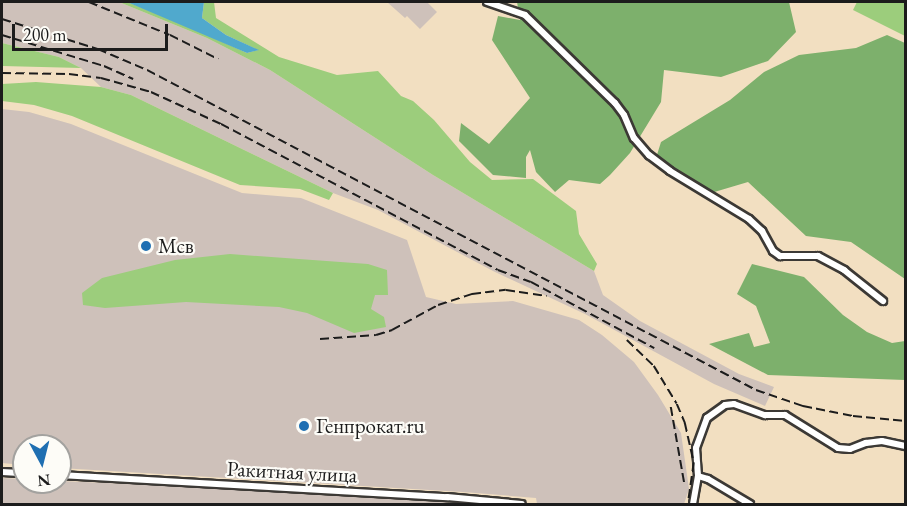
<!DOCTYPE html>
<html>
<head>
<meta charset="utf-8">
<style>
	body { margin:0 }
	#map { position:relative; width:907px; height:506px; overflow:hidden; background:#f2dfc1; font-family:"EB Garamond",serif }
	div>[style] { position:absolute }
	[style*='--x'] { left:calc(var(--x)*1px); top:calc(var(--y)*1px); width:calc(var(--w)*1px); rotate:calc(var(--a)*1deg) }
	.industrial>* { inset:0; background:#cec1ba }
	.green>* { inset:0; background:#9ccd7c }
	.forest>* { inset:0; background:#7db06c }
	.water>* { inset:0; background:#50a9cd }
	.roads { filter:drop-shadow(2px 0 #3c3935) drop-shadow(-2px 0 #3c3935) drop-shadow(0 2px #3c3935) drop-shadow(0 -2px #3c3935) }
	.minor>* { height:6px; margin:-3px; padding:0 3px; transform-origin:3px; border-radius:3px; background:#fff }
	.rail>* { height:1.5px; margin-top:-0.75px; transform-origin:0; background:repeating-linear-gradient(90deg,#1c1c1c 0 9px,transparent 0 13.5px) }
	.dots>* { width:16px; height:16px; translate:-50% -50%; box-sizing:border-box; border:3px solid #fdfcf7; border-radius:50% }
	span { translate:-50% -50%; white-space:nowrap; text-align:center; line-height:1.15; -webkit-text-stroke:4.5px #fdfcf7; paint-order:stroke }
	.poi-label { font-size:21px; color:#1c1c1c }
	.left { translate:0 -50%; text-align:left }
	.street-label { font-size:21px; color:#1c1c1c }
	.frame { position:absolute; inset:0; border:3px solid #1c1c1c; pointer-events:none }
	.north { position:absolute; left:12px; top:434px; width:60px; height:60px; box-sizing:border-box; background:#fdfcf7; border:2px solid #a3a29f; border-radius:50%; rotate:173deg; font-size:16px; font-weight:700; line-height:24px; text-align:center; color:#1c1c1c }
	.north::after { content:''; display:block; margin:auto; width:21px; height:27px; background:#1f6fb2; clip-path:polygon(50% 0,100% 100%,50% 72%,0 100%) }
	.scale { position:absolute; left:12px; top:24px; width:156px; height:27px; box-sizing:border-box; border:3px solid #1c1c1c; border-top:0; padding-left:8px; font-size:18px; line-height:21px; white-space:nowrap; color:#1c1c1c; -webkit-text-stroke:4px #fdfcf7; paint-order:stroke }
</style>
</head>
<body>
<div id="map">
	<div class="industrial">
		<div style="clip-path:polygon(2px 2px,119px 2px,207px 38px,270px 70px,433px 175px,594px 271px,603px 295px,640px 321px,739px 374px,774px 387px,765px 406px,714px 384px,585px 314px,493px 271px,378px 210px,333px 193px,131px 95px,101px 87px,81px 68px,59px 57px,2px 43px)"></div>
		<div style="clip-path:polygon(387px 2px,427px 2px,437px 12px,420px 29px,407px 16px,405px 18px)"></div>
		<div style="clip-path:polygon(2px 109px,29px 112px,71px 124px,242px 193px,301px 198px,407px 240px,426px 297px,456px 304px,513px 301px,579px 320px,602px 335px,634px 362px,658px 395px,681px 433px,689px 489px,684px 504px,537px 504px,536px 498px,463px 492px,60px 468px,60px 446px,24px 446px,24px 465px,2px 463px)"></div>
		<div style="clip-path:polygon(2px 478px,24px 479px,24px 482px,60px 481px,156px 485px,474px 504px,2px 504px)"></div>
	</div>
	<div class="green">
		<div style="clip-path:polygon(119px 2px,127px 2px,174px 20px,247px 53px,258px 50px,226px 35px,202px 18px,204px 2px,214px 2px,216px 18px,279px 57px,337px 75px,378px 71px,401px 96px,413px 101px,434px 120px,470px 162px,492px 180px,533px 179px,576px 211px,579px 234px,597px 264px,594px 271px,433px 175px,270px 70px,207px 38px)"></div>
		<div style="clip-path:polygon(857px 2px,905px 2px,905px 36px,853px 10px)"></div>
		<div style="clip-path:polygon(2px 43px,59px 57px,81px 68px,2px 66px)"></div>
		<div style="clip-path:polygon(36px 82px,101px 87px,131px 95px,333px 193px,329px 200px,300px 189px,240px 185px,72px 116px,34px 105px,2px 101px,2px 84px)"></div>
		<div style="clip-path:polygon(230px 254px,368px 264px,387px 270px,388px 295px,375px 295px,371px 309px,384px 317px,386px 327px,354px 333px,307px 313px,279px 307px,186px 302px,105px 308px,83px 305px,82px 293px,102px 278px,175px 260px)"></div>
	</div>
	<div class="forest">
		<div style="clip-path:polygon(517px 2px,789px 2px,796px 32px,768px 61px,721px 77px,664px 70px,661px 102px,630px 153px,610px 175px,600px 184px,569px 180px,555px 192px,536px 172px,530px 150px,526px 157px,526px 178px,493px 175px,459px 141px,461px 123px,489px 144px,530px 98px,492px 40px,498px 16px,520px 20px)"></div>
		<div style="clip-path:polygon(887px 35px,905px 43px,905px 279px,851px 242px,806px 236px,748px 182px,711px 193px,656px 158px,661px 142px,730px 100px,764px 72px,799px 55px,856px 48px)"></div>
		<div style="clip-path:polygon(752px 264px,804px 277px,843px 315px,867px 332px,892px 343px,905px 341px,905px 380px,768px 375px,709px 344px,749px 333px,754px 347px,770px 343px,756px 306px,737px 294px)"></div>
	</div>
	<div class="water">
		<div style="clip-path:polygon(127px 2px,204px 2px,202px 18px,226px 35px,259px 50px,247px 53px)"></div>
	</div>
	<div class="roads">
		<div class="minor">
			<div style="--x:487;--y:2;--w:40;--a:18.9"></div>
			<div style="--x:525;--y:15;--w:126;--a:44.4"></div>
			<div style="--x:615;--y:103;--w:15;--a:53"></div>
			<div style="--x:624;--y:115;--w:25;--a:67"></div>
			<div style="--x:634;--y:138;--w:23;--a:49"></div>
			<div style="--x:649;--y:155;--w:26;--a:37"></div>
			<div style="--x:670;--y:171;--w:92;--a:31.3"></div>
			<div style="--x:749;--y:219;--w:18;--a:43"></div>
			<div style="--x:762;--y:231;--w:23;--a:61"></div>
			<div style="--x:773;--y:251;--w:9;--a:36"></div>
			<div style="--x:780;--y:256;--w:38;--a:0"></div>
			<div style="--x:818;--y:256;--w:30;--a:28"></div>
			<div style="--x:844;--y:270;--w:50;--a:38.5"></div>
			<div style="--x:2;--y:472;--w:22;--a:3"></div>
			<div style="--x:60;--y:475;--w:388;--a:3.3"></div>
			<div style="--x:447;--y:497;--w:75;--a:5.3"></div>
			<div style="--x:698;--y:476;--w:10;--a:17"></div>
			<div style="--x:708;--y:479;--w:49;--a:30.8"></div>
			<div style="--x:693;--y:504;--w:28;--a:-80"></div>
			<div style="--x:698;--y:476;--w:28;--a:-94"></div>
			<div style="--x:696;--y:448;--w:32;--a:-70"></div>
			<div style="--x:707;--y:418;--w:22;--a:-36"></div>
			<div style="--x:725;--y:405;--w:9;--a:-6"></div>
			<div style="--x:734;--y:404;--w:33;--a:20"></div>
			<div style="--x:765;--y:415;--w:20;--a:0"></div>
			<div style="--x:785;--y:415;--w:62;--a:31.9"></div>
			<div style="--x:838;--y:448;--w:12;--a:5"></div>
			<div style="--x:850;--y:449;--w:17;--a:-21"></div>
			<div style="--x:866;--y:443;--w:16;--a:-7"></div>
			<div style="--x:882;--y:441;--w:25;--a:12"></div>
		</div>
	</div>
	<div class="rail">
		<div style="--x:89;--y:2;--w:87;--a:22.2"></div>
		<div style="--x:170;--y:35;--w:54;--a:26.6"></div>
		<div style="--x:2;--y:19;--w:101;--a:17.4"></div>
		<div style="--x:98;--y:49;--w:53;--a:23.2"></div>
		<div style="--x:147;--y:70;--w:688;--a:27.72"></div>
		<div style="--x:756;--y:390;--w:50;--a:18.8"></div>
		<div style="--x:803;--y:406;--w:51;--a:11.3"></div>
		<div style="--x:853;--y:416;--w:53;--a:5.4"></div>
		<div style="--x:2;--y:35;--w:107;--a:16.9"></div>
		<div style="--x:104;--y:66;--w:32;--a:24"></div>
		<div style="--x:2;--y:73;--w:67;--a:0.9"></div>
		<div style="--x:69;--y:74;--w:32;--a:7"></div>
		<div style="--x:101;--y:78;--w:52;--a:15.6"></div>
		<div style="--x:151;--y:92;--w:77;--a:24.6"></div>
		<div style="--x:221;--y:124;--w:313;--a:27.8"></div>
		<div style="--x:498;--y:270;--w:35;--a:20"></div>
		<div style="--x:531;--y:282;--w:140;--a:28.2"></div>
		<div style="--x:320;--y:339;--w:56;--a:-4.1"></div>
		<div style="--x:376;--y:335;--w:17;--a:-17"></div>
		<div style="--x:392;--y:330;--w:52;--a:-28.5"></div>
		<div style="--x:438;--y:305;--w:36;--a:-18"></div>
		<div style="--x:472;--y:294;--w:34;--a:-7"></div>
		<div style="--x:506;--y:290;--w:41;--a:8.3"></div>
		<div style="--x:627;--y:340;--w:37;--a:44"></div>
		<div style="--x:654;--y:366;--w:44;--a:58.8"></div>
		<div style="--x:677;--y:404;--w:21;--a:67"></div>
		<div style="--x:685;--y:423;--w:41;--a:77.3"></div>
		<div style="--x:694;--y:463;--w:41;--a:98.3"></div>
		<div style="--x:671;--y:407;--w:80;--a:80"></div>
	</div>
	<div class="dots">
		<div style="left:146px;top:246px;background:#1f6fb2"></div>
		<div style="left:304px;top:426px;background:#1f6fb2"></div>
	</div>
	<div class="poi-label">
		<span class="left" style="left:158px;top:246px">Мсв</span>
		<span class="left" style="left:316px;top:426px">Генпрокат.ru</span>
	</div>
	<div class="street-label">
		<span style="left:292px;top:472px;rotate:3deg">Ракитная улица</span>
	</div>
	<div class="frame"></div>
	<div class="north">N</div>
	<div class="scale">200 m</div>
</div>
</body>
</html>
